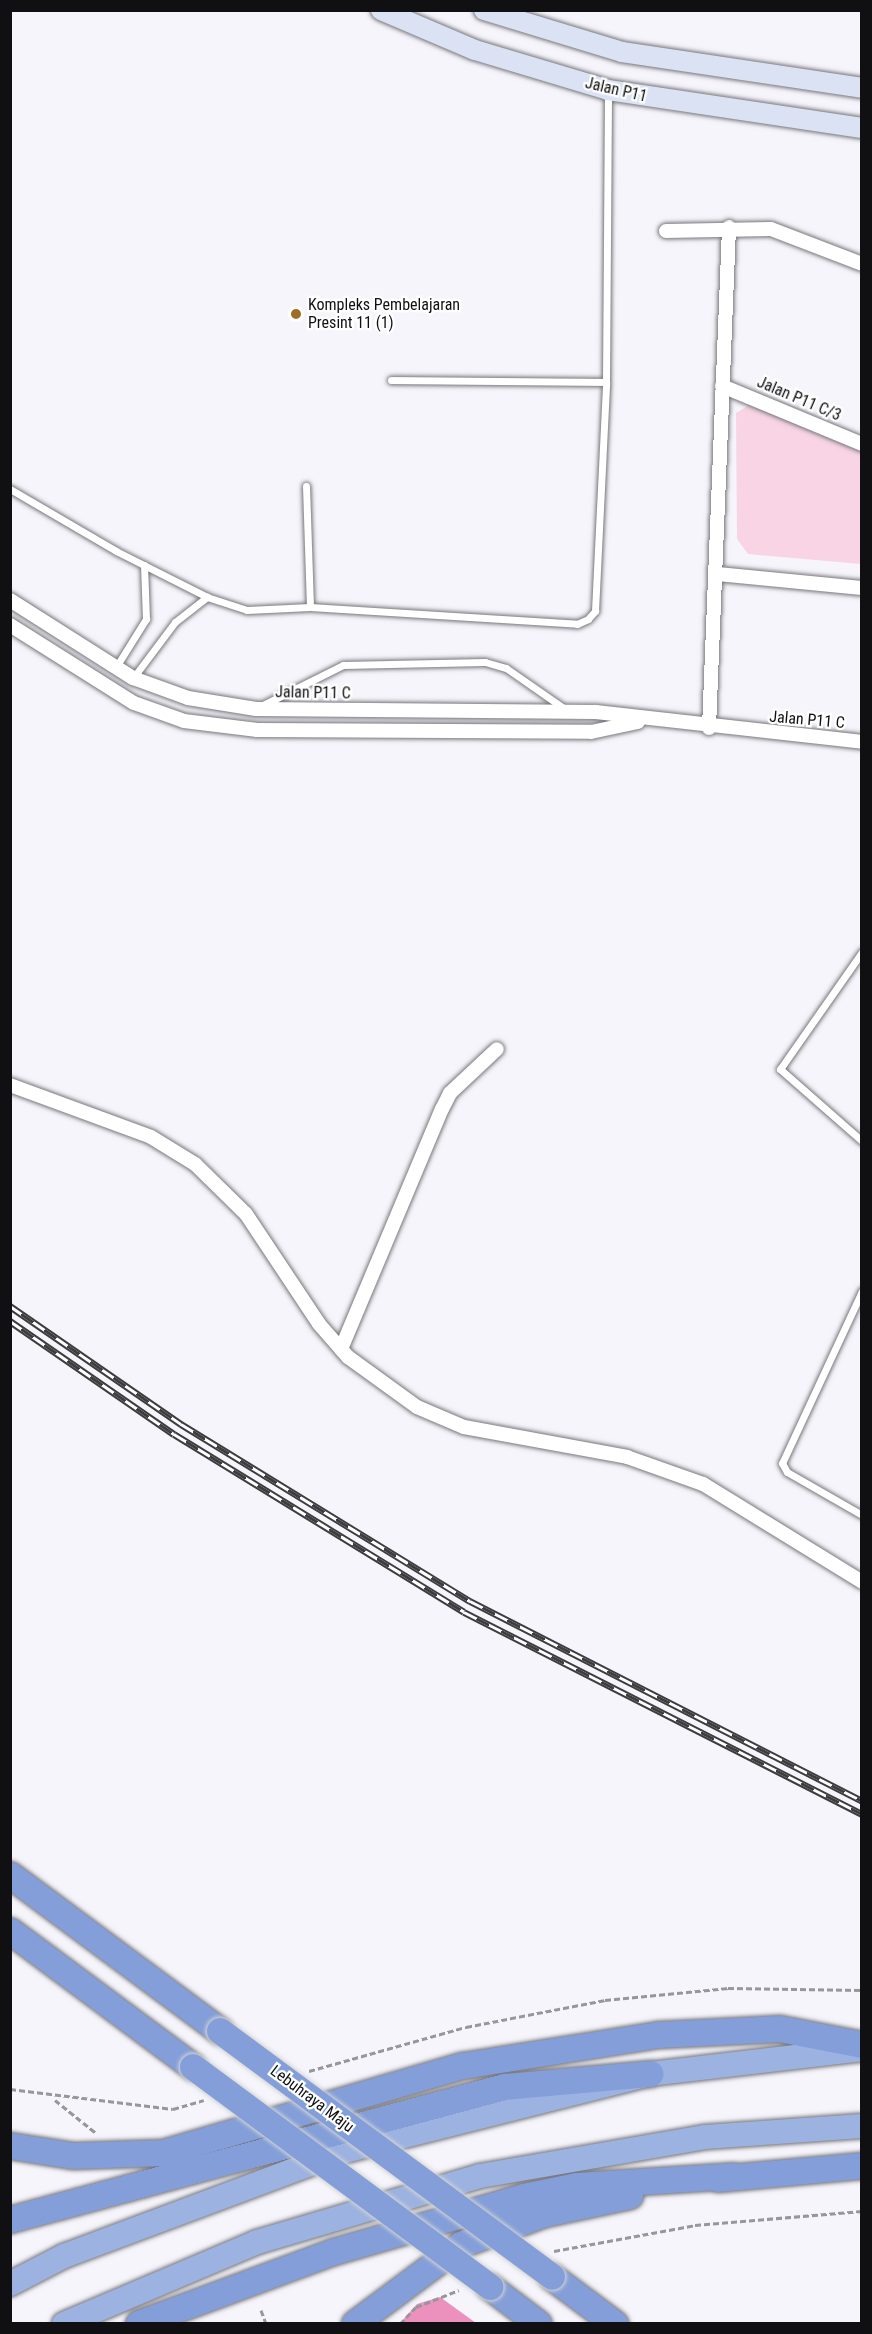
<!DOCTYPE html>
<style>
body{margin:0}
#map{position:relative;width:872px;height:2334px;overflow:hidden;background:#f6f5fb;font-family:"Roboto Condensed",sans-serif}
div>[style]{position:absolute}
.green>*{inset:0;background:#f8d4e4}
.forest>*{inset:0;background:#ec90be}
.path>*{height:3px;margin-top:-1.5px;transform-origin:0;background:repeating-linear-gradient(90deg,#97969a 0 6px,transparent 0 9px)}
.roads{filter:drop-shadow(0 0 2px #77777c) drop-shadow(0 0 2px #77777c)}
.service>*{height:7px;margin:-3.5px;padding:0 3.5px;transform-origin:3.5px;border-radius:3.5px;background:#fff}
.minor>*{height:14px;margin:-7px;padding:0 7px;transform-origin:7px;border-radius:7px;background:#fff}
.secondary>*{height:20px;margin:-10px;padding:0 10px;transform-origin:10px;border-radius:10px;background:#dae2f4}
.trunk>*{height:24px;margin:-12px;padding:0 12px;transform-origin:12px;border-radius:12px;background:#9cb2e0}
.motorway>*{height:26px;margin:-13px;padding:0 13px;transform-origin:13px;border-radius:13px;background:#839ed9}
.rail>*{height:7px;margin-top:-3.5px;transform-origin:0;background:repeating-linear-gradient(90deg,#fff 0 14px,#3d3c3f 0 28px);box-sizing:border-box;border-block:2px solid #3d3c3f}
.bridges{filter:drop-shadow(0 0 2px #d4d4d4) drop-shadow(0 0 2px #d4d4d4)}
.motorway-bridge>*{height:26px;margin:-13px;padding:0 13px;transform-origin:13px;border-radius:13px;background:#839ed9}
.dots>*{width:16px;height:16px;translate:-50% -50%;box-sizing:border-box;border:3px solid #fff;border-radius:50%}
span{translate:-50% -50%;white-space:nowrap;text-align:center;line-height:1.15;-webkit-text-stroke:4.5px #fff;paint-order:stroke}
.street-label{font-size:16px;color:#100f11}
.poi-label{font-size:16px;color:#100f11}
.left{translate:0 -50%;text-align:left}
.frame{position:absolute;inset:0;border:12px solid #100f11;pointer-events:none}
</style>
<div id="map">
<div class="green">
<i style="clip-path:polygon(751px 404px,861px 451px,861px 564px,748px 554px,737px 539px,736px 413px)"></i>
</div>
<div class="forest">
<i style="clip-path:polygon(440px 2297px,476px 2323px,400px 2323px,417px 2304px)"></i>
</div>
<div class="path">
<i style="left:309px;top:2071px;width:163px;rotate:-15.7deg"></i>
<i style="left:466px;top:2027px;width:142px;rotate:-11deg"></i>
<i style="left:605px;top:2000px;width:124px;rotate:-5.6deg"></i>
<i style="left:728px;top:1988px;width:134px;rotate:0.9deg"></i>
<i style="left:10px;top:2089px;width:164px;rotate:7deg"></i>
<i style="left:173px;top:2109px;width:32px;rotate:-16deg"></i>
<i style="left:55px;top:2100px;width:53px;rotate:38.8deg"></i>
<i style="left:554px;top:2251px;width:143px;rotate:-10.4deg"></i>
<i style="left:695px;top:2225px;width:168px;rotate:-4.8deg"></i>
<i style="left:261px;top:2310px;width:15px;rotate:70deg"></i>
<i style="left:400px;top:2324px;width:23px;rotate:-47deg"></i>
<i style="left:416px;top:2307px;width:46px;rotate:-21.6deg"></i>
</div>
<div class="roads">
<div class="service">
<i style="left:391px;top:380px;width:215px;rotate:0.5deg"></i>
<i style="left:306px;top:486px;width:121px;rotate:88.1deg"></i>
<i style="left:10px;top:489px;width:123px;rotate:30.3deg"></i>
<i style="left:116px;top:551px;width:102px;rotate:26.8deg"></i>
<i style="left:207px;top:597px;width:42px;rotate:18deg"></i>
<i style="left:247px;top:610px;width:63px;rotate:-2.7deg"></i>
<i style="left:310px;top:607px;width:268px;rotate:3.6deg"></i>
<i style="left:577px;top:624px;width:12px;rotate:-24deg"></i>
<i style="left:588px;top:619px;width:11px;rotate:-49deg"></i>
<i style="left:595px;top:611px;width:229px;rotate:-87.2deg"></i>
<i style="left:606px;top:382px;width:291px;rotate:-89.6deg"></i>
<i style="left:116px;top:667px;width:57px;rotate:-58deg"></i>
<i style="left:146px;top:619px;width:54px;rotate:-92.1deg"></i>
<i style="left:133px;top:678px;width:70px;rotate:-53.1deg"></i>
<i style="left:175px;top:622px;width:41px;rotate:-38deg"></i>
<i style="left:261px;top:706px;width:92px;rotate:-26.6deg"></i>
<i style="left:343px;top:665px;width:142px;rotate:-1.2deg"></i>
<i style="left:485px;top:662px;width:22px;rotate:16deg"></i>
<i style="left:506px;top:668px;width:72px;rotate:34.8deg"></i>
<i style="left:862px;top:952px;width:143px;rotate:125deg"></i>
<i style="left:780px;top:1069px;width:109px;rotate:41.3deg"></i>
<i style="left:862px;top:1291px;width:190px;rotate:114.9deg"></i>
<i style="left:782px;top:1463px;width:10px;rotate:61deg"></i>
<i style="left:787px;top:1472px;width:86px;rotate:29.8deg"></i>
</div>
<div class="minor">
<i style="left:666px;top:231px;width:105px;rotate:-1.1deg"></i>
<i style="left:771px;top:229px;width:97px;rotate:21deg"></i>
<i style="left:722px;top:386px;width:152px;rotate:22.5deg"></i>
<i style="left:717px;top:574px;width:146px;rotate:5.5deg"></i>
<i style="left:10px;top:600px;width:146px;rotate:32.4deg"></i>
<i style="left:133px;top:678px;width:59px;rotate:20deg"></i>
<i style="left:188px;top:698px;width:69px;rotate:9.2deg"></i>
<i style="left:256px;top:709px;width:340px;rotate:0.5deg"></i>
<i style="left:596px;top:712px;width:268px;rotate:6.4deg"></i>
<i style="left:10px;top:625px;width:146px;rotate:32.2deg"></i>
<i style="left:134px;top:703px;width:53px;rotate:19.8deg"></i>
<i style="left:184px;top:721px;width:74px;rotate:7deg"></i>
<i style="left:257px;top:730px;width:334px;rotate:0.3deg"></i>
<i style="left:591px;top:732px;width:48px;rotate:-12deg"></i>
<i style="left:709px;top:728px;width:501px;rotate:-87.71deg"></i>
<i style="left:10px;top:1085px;width:150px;rotate:20.2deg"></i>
<i style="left:151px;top:1137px;width:52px;rotate:31.5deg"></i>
<i style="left:195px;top:1164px;width:71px;rotate:44.4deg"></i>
<i style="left:246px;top:1214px;width:132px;rotate:56.4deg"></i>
<i style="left:319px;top:1324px;width:44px;rotate:48.7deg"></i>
<i style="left:348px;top:1357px;width:85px;rotate:35.9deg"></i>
<i style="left:417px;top:1407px;width:51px;rotate:23.1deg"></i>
<i style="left:464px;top:1427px;width:166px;rotate:10.4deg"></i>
<i style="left:627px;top:1457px;width:81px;rotate:19.6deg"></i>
<i style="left:703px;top:1484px;width:187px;rotate:31.6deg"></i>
<i style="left:341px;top:1349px;width:260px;rotate:-67.2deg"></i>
<i style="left:442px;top:1109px;width:18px;rotate:-63deg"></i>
<i style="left:450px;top:1093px;width:64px;rotate:-43.1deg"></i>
</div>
<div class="secondary">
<i style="left:381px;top:10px;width:102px;rotate:23.1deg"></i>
<i style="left:475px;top:50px;width:139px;rotate:16.7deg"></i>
<i style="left:608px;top:90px;width:257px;rotate:8.5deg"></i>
<i style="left:484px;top:10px;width:144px;rotate:16.9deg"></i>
<i style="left:622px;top:52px;width:243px;rotate:8.5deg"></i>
</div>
<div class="trunk">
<i style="left:10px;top:2284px;width:61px;rotate:-27.4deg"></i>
<i style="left:64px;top:2256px;width:300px;rotate:-20.5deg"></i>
<i style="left:345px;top:2151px;width:315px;rotate:-14.2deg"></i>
<i style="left:650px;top:2074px;width:213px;rotate:-6.7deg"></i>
<i style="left:64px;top:2324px;width:210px;rotate:-23deg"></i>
<i style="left:257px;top:2242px;width:233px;rotate:-16.5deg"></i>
<i style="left:480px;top:2176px;width:228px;rotate:-9.8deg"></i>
<i style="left:705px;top:2137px;width:157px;rotate:-4deg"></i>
</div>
<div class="motorway">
<i style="left:10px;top:1875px;width:262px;rotate:36.6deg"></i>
<i style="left:10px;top:1931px;width:228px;rotate:36.6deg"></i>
<i style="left:10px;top:2146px;width:65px;rotate:8.9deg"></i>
<i style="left:74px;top:2156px;width:89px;rotate:-1.9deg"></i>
<i style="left:163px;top:2153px;width:312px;rotate:-16.2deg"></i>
<i style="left:463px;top:2066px;width:198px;rotate:-9deg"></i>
<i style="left:659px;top:2035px;width:121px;rotate:-2.8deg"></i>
<i style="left:780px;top:2029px;width:84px;rotate:11deg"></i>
<i style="left:718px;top:2179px;width:145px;rotate:-5.2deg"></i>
<i style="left:10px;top:2220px;width:513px;rotate:-15.04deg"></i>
<i style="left:505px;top:2087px;width:146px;rotate:-5.1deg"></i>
<i style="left:552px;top:2277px;width:79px;rotate:36.7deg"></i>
<i style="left:490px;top:2287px;width:61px;rotate:37.1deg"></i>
<i style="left:139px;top:2324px;width:208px;rotate:-20.3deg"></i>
<i style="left:334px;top:2252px;width:198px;rotate:-16.1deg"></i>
<i style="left:524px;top:2197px;width:54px;rotate:-11.7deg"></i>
<i style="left:577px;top:2186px;width:157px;rotate:-3.6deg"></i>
<i style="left:355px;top:2324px;width:132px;rotate:-36.7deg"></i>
<i style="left:461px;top:2245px;width:90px;rotate:-20.3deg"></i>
<i style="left:545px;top:2214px;width:87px;rotate:-12deg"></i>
</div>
</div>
<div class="rail">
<i style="left:10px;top:1306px;width:208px;rotate:34.6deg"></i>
<i style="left:181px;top:1424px;width:339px;rotate:31.5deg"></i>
<i style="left:470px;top:1601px;width:440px;rotate:27deg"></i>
<i style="left:10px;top:1321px;width:199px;rotate:34.6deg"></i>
<i style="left:174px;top:1434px;width:340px;rotate:31.5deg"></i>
<i style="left:464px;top:1612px;width:446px;rotate:26.9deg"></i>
</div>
<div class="bridges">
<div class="motorway-bridge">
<i style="left:220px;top:2031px;width:413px;rotate:36.5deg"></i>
<i style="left:193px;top:2067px;width:370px;rotate:36.5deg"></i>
</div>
</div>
<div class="dots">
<i style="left:296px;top:314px;background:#9f6c23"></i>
</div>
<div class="street-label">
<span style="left:616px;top:90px;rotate:13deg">Jalan P11</span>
<span style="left:799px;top:399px;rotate:23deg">Jalan P11 C/3</span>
<span style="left:313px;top:693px;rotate:1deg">Jalan P11 C</span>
<span style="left:807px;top:720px;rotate:5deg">Jalan P11 C</span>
<span style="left:312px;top:2099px;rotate:37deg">Lebuhraya Maju</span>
</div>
<div class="poi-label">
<span class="left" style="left:308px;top:314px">Kompleks Pembelajaran<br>Presint 11 (1)</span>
</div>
<div class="frame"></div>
</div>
